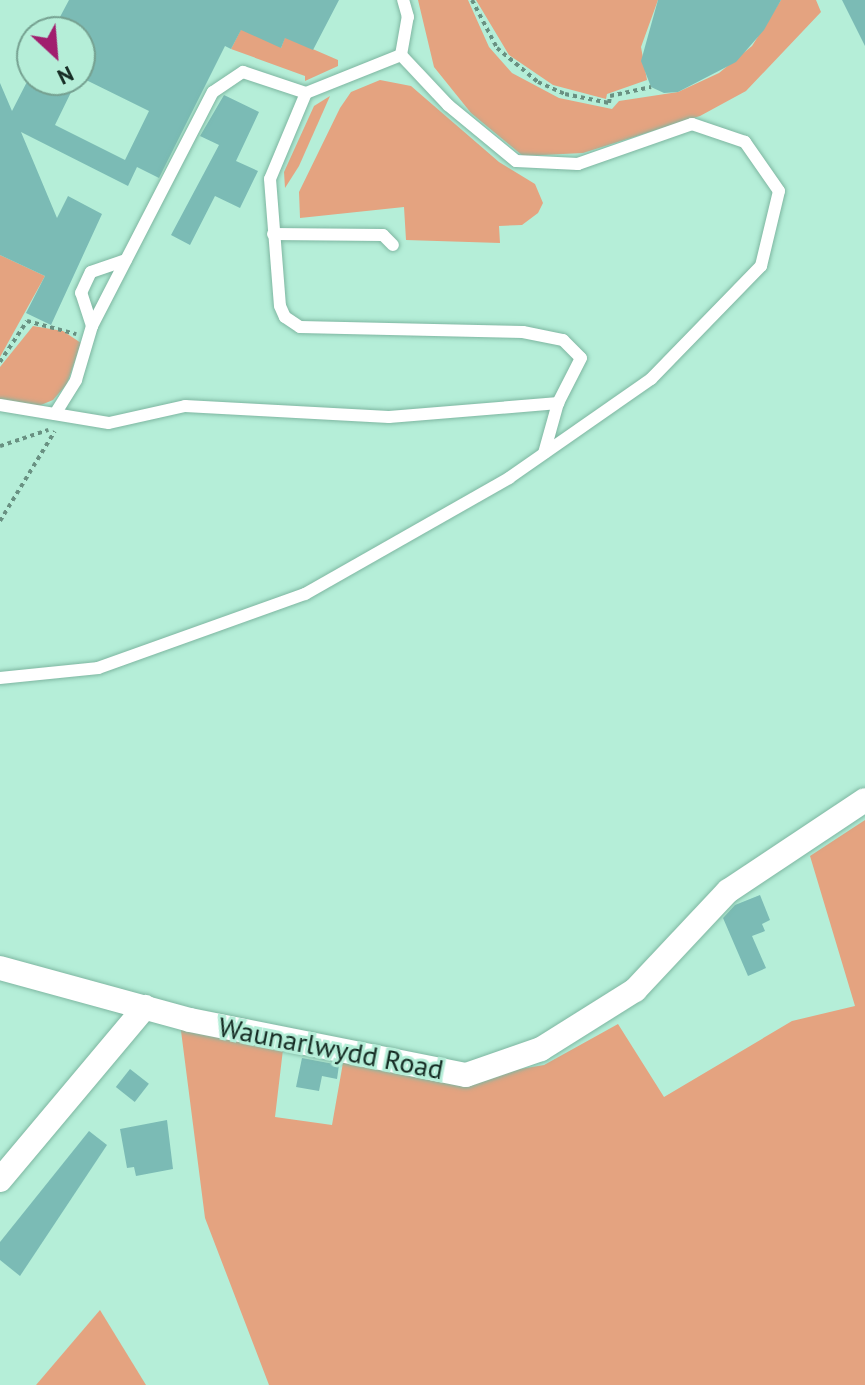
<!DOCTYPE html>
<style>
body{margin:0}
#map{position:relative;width:865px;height:1385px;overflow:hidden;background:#b5eed8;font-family:"PT Sans",sans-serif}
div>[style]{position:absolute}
.green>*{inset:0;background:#e4a380}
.building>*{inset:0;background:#7bbbb5;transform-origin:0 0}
.path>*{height:4px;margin-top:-2px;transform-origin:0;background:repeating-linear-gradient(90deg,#699182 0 4px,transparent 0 8px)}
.roads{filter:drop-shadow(0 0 2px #7eb6a1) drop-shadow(0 0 2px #7eb6a1)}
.lane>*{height:12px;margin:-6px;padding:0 6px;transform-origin:6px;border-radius:6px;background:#fff}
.street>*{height:24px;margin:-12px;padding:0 12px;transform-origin:12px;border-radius:12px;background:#fff}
span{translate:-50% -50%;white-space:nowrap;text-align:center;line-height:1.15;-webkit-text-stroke:6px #b5eed8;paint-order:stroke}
.street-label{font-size:28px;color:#152b23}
.north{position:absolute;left:16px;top:16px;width:80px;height:80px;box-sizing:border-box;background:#b5eed8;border:2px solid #75a090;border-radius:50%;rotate:154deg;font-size:22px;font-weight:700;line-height:32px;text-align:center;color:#152b23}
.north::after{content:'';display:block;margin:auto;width:28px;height:36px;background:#a11e6e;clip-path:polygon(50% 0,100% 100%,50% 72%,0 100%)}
</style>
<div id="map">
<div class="green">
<i style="clip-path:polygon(256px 0,281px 48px,285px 37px,338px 60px,338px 66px,305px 81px,305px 76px,231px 49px)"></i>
<i style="clip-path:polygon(418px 0,468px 0,489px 47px,512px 73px,559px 98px,612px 109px,619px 101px,678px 92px,719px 73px,752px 46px,781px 0,816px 0,821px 12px,746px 91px,700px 116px,583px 153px,523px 156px,471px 113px,434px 67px)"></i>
<i style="clip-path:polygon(476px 0,658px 0,641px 47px,647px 80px,607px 94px,606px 99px,553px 85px,509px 55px)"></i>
<i style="clip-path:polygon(380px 80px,411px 86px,499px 162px,535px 184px,543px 203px,538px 213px,522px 225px,499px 226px,500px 243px,406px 240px,404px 207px,300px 218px,299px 192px,340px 108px,351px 92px)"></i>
<i style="clip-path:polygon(330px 96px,299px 166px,285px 188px,284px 172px,314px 106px)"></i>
<i style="clip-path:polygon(0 255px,45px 276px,0 357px)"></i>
<i style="clip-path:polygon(33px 326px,63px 331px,81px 343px,67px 384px,53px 400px,36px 407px,0 400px,0 367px)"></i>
<i style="clip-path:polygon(865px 820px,865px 1385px,269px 1385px,205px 1218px,180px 1023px,284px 1041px,275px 1117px,332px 1125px,344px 1057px,466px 1078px,544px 1065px,618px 1024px,664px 1097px,792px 1021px,855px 1006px,810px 856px)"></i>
<i style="clip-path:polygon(100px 1310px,146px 1385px,36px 1385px)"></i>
</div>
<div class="building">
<i style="clip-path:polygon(69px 0,339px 0,313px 50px,285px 38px,281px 48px,241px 30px,231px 49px,225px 46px,159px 178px,137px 167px,128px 186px,21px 132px,57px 218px,68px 196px,102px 214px,51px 325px,26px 313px,45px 276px,0 255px,0 83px,12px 111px,32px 72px,32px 80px,77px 80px,55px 125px,125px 160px,149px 111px,80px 77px,80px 32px,52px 32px)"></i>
<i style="clip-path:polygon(658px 0,781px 0,764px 30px,736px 62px,678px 92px,664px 93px,651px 87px,641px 61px)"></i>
<i style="clip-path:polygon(842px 0,865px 0,865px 46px)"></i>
<i style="clip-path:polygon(224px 95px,259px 112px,236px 161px,258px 171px,240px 208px,215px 196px,190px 245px,171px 235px,219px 145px,200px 136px)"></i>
<i style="clip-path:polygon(760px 895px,770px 920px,762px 924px,765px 931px,752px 936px,766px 968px,748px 976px,723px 918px,735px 905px)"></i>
<i style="clip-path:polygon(302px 1058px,339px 1065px,337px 1079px,322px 1076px,319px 1091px,296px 1087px)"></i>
<i style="left:130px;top:1069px;width:24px;height:23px;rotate:38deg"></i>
<i style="clip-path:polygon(167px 1120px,173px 1169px,136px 1176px,134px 1167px,127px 1168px,120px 1129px)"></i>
<i style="clip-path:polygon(89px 1131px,107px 1145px,20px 1276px,0 1260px,0 1242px)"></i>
</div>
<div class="path">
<i style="left:472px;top:0;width:54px;rotate:62.5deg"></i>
<i style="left:497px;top:48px;width:53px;rotate:39.7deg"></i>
<i style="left:538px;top:82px;width:30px;rotate:24deg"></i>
<i style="left:565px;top:94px;width:45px;rotate:11.6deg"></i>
<i style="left:609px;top:103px;width:7px;rotate:-82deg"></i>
<i style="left:610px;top:96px;width:42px;rotate:-12.4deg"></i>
<i style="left:0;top:362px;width:49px;rotate:-56.6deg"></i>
<i style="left:27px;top:321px;width:51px;rotate:14.9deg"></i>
<i style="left:0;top:446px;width:51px;rotate:-18.4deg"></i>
<i style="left:0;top:521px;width:105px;rotate:-58.6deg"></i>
</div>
<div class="roads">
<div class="lane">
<i style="left:306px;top:93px;width:93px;rotate:112.7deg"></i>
<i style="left:270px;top:179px;width:127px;rotate:85.5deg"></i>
<i style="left:280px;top:306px;width:12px;rotate:66deg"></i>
<i style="left:285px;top:317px;width:18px;rotate:34deg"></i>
<i style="left:300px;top:327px;width:223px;rotate:1.3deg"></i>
<i style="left:523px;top:332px;width:41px;rotate:11.3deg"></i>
<i style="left:563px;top:340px;width:25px;rotate:45deg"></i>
<i style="left:581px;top:358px;width:51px;rotate:117.1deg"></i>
<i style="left:558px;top:403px;width:52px;rotate:105.6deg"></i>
<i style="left:273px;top:234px;width:110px;rotate:0.5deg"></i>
<i style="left:383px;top:235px;width:14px;rotate:45deg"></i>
<i style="left:92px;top:326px;width:35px;rotate:-108deg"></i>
<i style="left:81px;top:293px;width:23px;rotate:-65deg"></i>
<i style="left:91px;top:272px;width:37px;rotate:-19deg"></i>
<i style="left:0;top:405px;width:110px;rotate:9.4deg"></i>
<i style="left:109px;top:423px;width:78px;rotate:-12.6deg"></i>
<i style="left:185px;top:406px;width:204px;rotate:3.1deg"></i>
<i style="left:389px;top:417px;width:170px;rotate:-4.7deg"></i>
<i style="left:55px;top:414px;width:40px;rotate:-58deg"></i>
<i style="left:76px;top:380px;width:56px;rotate:-73.5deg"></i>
<i style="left:92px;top:326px;width:263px;rotate:-62.7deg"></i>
<i style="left:213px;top:92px;width:36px;rotate:-34deg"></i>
<i style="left:243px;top:72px;width:66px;rotate:18.4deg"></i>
<i style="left:306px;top:93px;width:102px;rotate:-21.8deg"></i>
<i style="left:401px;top:55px;width:39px;rotate:-80deg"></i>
<i style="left:408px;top:17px;width:18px;rotate:-106deg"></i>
<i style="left:0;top:678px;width:99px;rotate:-5.8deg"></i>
<i style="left:98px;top:668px;width:220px;rotate:-19.7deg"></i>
<i style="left:305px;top:594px;width:235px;rotate:-29.6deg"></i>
<i style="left:509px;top:478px;width:173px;rotate:-34.9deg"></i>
<i style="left:651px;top:379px;width:158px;rotate:-45.8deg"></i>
<i style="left:761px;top:266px;width:77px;rotate:-76.5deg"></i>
<i style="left:779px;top:191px;width:60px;rotate:-124.8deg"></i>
<i style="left:745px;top:142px;width:56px;rotate:-161.2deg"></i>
<i style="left:692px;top:124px;width:121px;rotate:160.7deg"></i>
<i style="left:578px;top:164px;width:62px;rotate:-177.2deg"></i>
<i style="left:516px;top:161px;width:88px;rotate:-140.5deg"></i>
<i style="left:448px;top:105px;width:69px;rotate:-133.2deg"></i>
</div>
<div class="street">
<i style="left:0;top:968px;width:197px;rotate:15.3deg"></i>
<i style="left:190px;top:1020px;width:281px;rotate:11.3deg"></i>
<i style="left:466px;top:1075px;width:79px;rotate:-19.1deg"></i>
<i style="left:541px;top:1049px;width:111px;rotate:-32.1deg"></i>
<i style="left:635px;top:990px;width:136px;rotate:-46.8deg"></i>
<i style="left:728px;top:891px;width:164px;rotate:-33.6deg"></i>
<i style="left:0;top:1180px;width:226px;rotate:-50deg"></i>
</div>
</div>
<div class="street-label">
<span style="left:331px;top:1048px;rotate:11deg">Waunarlwydd Road</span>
</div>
<div class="north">N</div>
</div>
